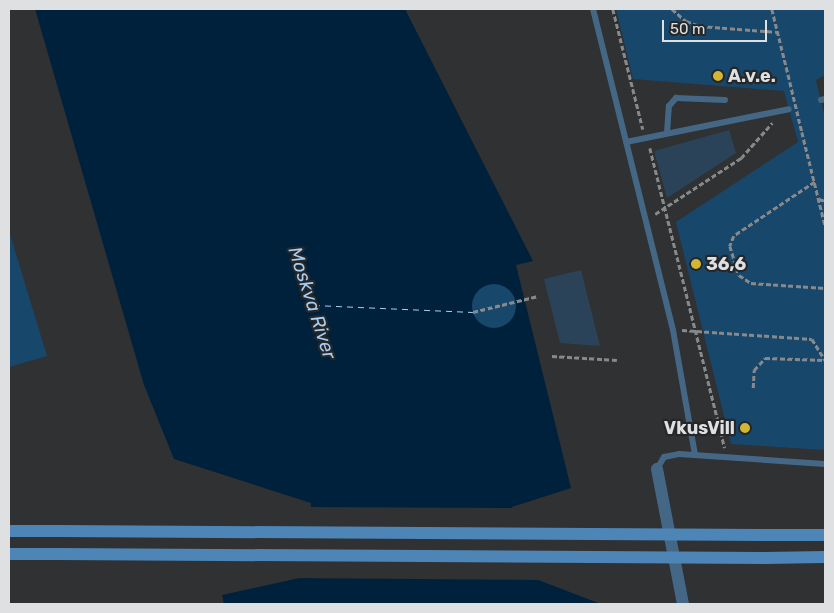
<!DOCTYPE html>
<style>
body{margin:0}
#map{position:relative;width:834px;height:613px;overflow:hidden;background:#2f3133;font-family:Rubik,sans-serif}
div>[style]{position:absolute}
.green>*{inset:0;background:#2a4359}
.water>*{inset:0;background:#00213c}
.pier>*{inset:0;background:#2f3133}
.ferry>*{height:1px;margin-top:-0.5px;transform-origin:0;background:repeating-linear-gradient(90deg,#a7cff4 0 6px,transparent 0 11px)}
.building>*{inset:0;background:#18476c}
.round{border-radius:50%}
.path>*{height:2.5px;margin-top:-1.25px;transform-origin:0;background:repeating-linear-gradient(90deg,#88898b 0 5px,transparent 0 7.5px)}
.lane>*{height:6px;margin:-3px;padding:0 3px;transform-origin:3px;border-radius:3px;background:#456786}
.street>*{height:12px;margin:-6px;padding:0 6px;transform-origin:6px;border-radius:6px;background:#456786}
.secondary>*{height:12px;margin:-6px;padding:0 6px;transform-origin:6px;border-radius:6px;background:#4c85b6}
.path-bridge>*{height:2.5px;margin-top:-1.25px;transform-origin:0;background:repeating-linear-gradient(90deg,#88898b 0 5px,transparent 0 7.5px)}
.secondary-bridge>*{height:12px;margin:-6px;padding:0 6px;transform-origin:6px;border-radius:6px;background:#4c85b6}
.dots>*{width:14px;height:14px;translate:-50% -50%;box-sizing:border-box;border:2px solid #252729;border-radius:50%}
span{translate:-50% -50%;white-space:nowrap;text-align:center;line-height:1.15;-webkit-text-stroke:4.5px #252729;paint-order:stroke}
.poi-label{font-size:18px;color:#dfe0e1;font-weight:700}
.left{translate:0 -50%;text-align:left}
.right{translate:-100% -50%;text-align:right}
.water-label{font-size:19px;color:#a7cff4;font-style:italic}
.frame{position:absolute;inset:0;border:10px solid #dfe0e1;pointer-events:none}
.scale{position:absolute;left:662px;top:20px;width:105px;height:22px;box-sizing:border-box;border:2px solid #dfe0e1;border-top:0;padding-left:6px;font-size:15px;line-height:18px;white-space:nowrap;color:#dfe0e1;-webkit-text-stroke:4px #252729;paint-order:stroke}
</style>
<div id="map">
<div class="green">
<i style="clip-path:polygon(729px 130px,736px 153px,667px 198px,654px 151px)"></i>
<i style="clip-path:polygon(581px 270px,600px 346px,560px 343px,544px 279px)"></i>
</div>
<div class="water">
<i style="clip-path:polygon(35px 9px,405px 9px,533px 261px,516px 265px,571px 488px,512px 507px,520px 573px,601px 604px,224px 604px,222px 595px,304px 577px,311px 503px,174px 459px,144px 385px)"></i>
</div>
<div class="pier">
<i style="clip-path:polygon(308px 507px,517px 508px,522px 572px,544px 580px,287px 578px,302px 575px)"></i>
</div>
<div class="ferry">
<i style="left:314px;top:305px;width:159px;rotate:2.5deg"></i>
</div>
<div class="building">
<i style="clip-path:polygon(616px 9px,825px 9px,825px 75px,816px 80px,825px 118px,825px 450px,731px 444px,676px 222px,798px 142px,784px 91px,633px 79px)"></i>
<i style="clip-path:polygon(9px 231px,47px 356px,9px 367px)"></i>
<i class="round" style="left:472px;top:284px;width:44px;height:44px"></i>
</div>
<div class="path">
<i style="left:613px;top:9px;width:124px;rotate:76deg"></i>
<i style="left:672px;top:9px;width:18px;rotate:41deg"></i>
<i style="left:686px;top:21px;width:15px;rotate:20deg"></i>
<i style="left:700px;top:26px;width:78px;rotate:4.4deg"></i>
<i style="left:772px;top:9px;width:75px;rotate:76.1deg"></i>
<i style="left:802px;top:132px;width:96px;rotate:76.1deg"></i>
<i style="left:650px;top:148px;width:309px;rotate:76deg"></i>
<i style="left:815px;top:182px;width:97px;rotate:146.3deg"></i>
<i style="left:734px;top:236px;width:11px;rotate:112deg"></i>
<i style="left:730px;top:246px;width:30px;rotate:73deg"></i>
<i style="left:739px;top:275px;width:14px;rotate:34deg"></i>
<i style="left:751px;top:283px;width:74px;rotate:3.9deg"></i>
<i style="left:819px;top:199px;width:6px;rotate:18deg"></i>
<i style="left:655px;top:214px;width:103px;rotate:-33.1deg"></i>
<i style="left:741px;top:158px;width:47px;rotate:-48.5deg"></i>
<i style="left:473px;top:312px;width:67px;rotate:-13.8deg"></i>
<i style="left:682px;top:330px;width:130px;rotate:4deg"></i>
<i style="left:812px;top:339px;width:25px;rotate:58deg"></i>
<i style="left:552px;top:356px;width:65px;rotate:3.5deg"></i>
<i style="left:753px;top:388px;width:18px;rotate:-87deg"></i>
<i style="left:754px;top:370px;width:16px;rotate:-47deg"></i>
<i style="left:765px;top:358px;width:60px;rotate:1.9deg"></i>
</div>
<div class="lane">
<i style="left:593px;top:9px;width:331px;rotate:76deg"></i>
<i style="left:673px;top:330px;width:127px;rotate:80deg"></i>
<i style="left:821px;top:100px;width:4px;rotate:-14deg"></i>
<i style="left:667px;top:133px;width:27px;rotate:-86deg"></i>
<i style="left:669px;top:106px;width:11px;rotate:-49deg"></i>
<i style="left:676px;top:98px;width:49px;rotate:2.3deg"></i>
<i style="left:626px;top:142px;width:166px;rotate:-11.4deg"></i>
<i style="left:657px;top:469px;width:14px;rotate:-60deg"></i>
<i style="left:664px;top:457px;width:15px;rotate:-11deg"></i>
<i style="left:679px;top:454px;width:146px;rotate:3.9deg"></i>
</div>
<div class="street">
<i style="left:657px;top:469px;width:137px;rotate:79.1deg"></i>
</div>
<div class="secondary">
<i style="left:9px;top:531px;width:50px"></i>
<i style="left:764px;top:535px;width:61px"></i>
<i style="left:9px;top:554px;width:50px"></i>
<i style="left:764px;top:558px;width:61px;rotate:-0.9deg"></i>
</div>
<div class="path-bridge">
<i style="left:790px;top:82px;width:51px;rotate:76.5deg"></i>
</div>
<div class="secondary-bridge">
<i style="left:59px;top:531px;width:705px;rotate:0.33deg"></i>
<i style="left:59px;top:554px;width:705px;rotate:0.33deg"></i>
</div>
<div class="dots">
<i style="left:718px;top:76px;background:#d2b735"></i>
<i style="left:696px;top:264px;background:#d2b735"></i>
<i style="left:745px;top:428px;background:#d2b735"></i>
</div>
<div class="poi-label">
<span class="left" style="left:728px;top:76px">A.v.e.</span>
<span class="left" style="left:706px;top:264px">36,6</span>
<span class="right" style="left:735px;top:428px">VkusVill</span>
</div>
<div class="water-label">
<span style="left:312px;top:303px;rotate:72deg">Moskva River</span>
</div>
<div class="frame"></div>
<div class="scale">50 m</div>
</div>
